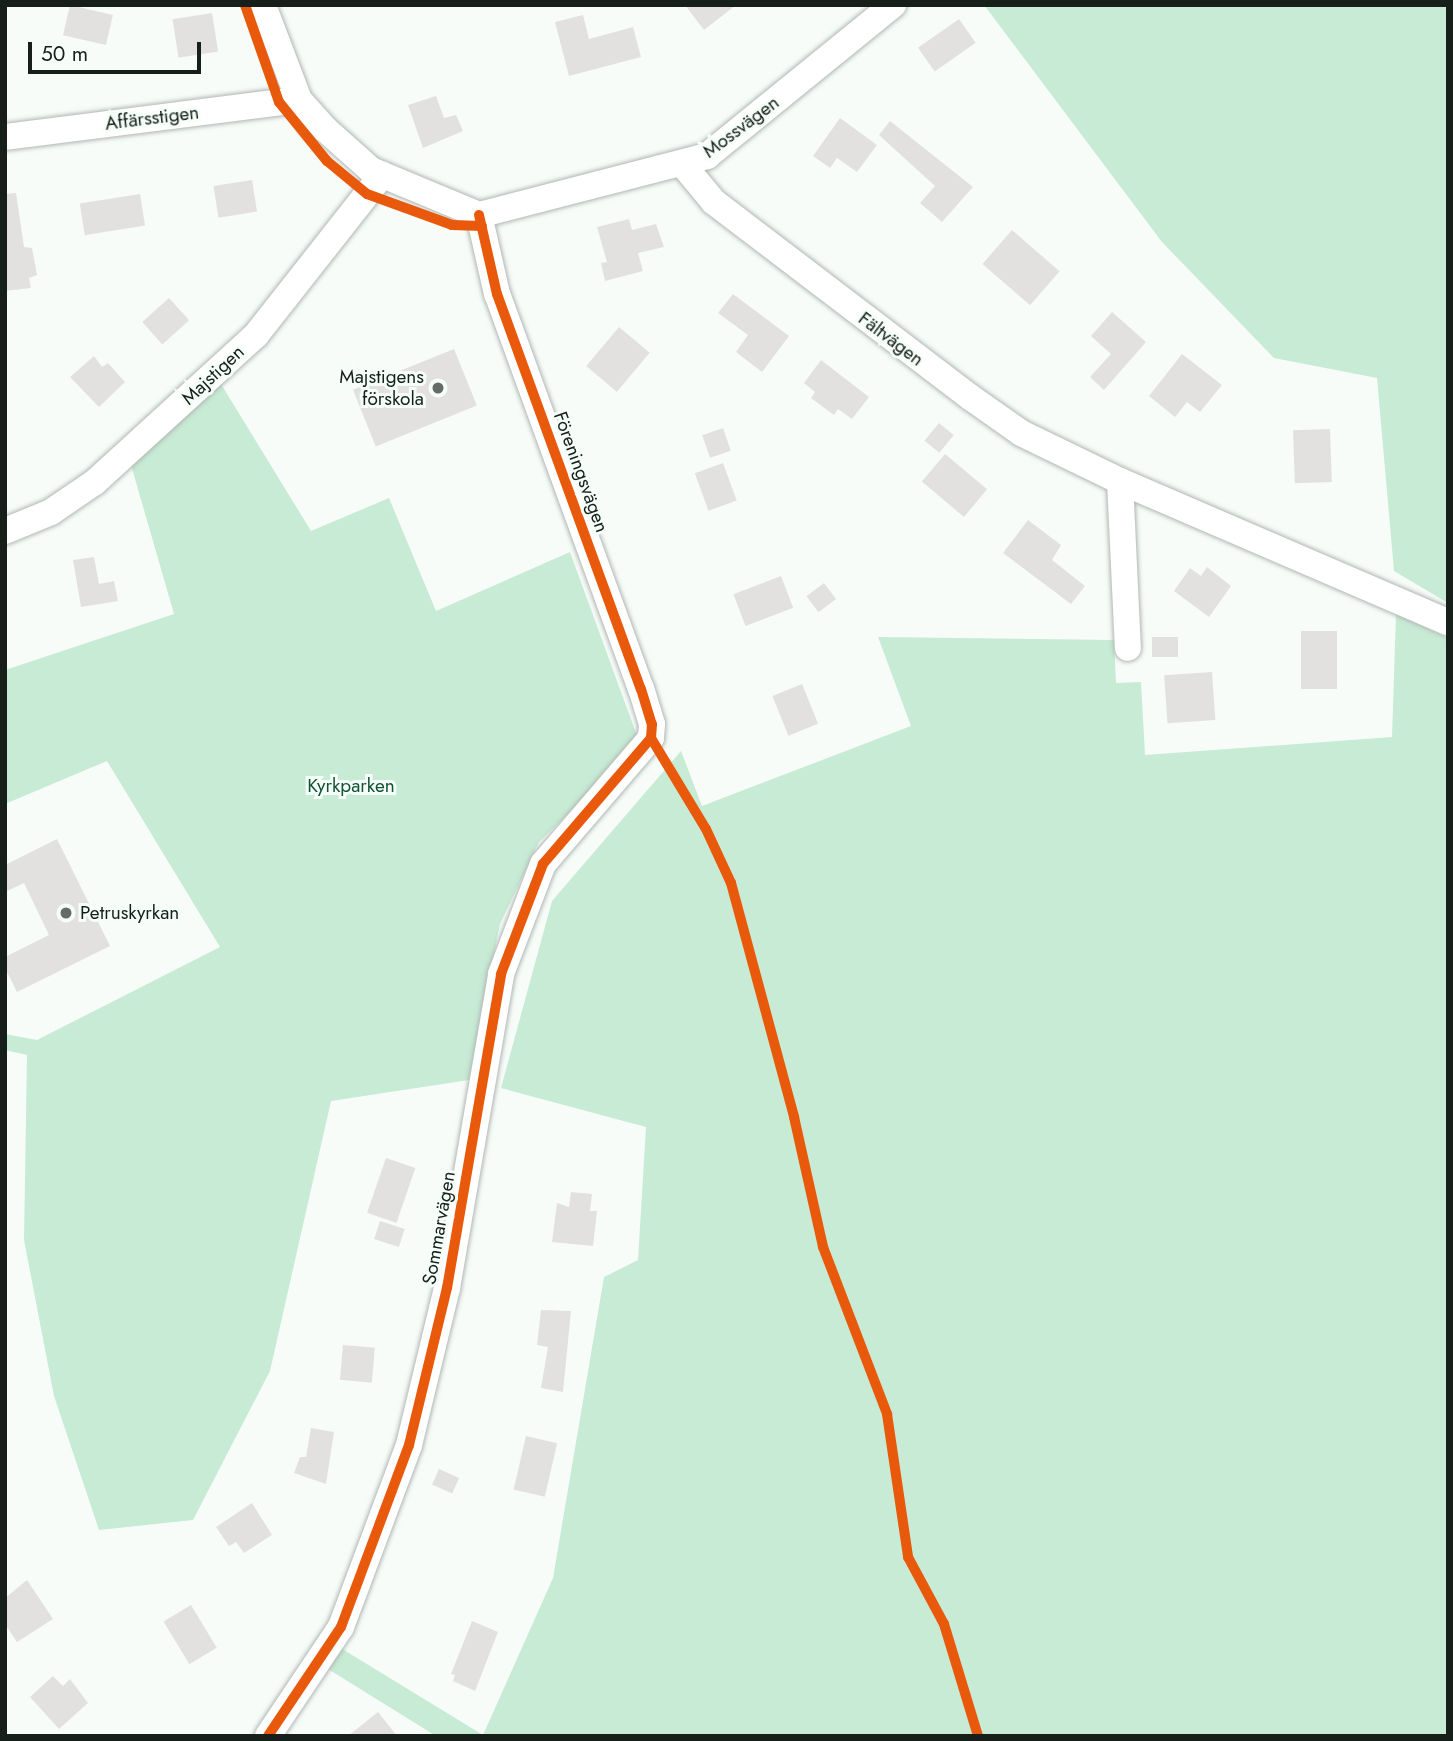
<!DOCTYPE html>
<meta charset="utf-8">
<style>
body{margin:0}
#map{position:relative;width:1453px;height:1741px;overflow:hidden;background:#f7fcf9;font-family:Jost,sans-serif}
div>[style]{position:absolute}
.green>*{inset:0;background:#c7ebd5}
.building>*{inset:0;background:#e3e1e0;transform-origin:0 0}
.roads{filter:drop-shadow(0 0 2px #b1b7b3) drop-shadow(0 0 2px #b1b7b3)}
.minor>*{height:26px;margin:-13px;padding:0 13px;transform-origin:13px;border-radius:13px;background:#fefffe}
.cycleway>*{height:10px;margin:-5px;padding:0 5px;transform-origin:5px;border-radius:5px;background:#e8590c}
.dots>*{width:19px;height:19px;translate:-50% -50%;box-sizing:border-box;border:4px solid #f5fef8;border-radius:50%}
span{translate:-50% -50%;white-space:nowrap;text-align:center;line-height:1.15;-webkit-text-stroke:6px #f5fef8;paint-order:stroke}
.street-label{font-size:19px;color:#171f1a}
.poi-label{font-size:19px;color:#171f1a}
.right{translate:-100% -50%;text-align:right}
.left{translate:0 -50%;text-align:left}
.park-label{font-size:19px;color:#125234}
.frame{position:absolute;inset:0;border:7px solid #171f1a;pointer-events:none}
.scale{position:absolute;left:28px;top:42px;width:173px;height:32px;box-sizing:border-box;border:4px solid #171f1a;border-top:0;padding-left:9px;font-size:21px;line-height:24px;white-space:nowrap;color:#171f1a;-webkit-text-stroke:5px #f5fef8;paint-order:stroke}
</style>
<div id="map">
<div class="green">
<i style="clip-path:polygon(984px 5px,1448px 5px,1448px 603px,1394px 571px,1377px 378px,1274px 358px,1162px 242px)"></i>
<i style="clip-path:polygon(221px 384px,311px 531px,389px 498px,436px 611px,570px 552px,640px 744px,539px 842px,500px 924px,469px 1080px,331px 1101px,270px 1371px,193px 1520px,99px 1530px,54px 1396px,24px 1240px,27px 1055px,5px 1050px,5px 1034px,37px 1040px,220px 947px,107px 761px,5px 804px,5px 670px,174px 614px,131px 465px)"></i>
<i style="clip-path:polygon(1396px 614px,1448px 638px,1448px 1736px,436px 1736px,328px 1669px,339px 1647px,483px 1735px,553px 1578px,604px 1277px,638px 1260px,646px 1127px,501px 1088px,552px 901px,681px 751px,702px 806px,911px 726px,878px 637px,1114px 640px,1116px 683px,1141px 682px,1145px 755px,1392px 737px)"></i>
</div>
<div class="building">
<i style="left:70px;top:5px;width:44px;height:31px;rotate:13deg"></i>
<i style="clip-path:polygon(685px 5px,736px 5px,704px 30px)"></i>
<i style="left:212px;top:13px;width:39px;height:40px;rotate:81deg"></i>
<i style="clip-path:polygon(583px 15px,589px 39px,633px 27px,641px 57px,569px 76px,555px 22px)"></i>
<i style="left:959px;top:19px;width:29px;height:50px;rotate:55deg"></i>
<i style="clip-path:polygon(436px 96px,444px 118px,456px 115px,463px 131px,423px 148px,408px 105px)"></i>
<i style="clip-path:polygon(840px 118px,877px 145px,857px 172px,837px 158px,830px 168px,813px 156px)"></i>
<i style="clip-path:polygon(890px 121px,973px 187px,942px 222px,920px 203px,935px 186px,879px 135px)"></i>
<i style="left:252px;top:180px;width:32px;height:39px;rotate:81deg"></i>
<i style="clip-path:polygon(16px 193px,24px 247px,32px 248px,37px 275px,29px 278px,31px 288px,5px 291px,5px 194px)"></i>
<i style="left:140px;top:194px;width:32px;height:61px;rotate:81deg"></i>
<i style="clip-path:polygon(629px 219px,632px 230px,656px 224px,664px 247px,638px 253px,643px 271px,605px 281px,601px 263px,607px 262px,597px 227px)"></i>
<i style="left:1012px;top:230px;width:63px;height:45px;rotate:41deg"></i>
<i style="clip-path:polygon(733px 294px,789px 336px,762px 372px,736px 352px,748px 335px,718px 313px)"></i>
<i style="left:169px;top:298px;width:30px;height:36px;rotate:48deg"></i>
<i style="clip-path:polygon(1112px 312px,1146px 342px,1104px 390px,1090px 377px,1111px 354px,1091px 336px)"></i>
<i style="left:619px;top:327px;width:40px;height:51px;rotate:40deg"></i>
<i style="left:454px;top:349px;width:61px;height:109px;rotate:68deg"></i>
<i style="clip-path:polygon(1182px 354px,1222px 385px,1200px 412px,1187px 402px,1175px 417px,1149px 396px)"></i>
<i style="clip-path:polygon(94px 356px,102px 367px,108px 363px,125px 382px,99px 407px,70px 377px)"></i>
<i style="clip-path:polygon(821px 360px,869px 397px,852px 419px,838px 409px,834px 415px,811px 398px,815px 392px,804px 383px)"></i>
<i style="left:939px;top:423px;width:19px;height:23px;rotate:39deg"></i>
<i style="left:723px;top:428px;width:24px;height:22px;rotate:71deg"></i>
<i style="left:1330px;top:429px;width:53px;height:37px;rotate:88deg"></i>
<i style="left:945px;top:454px;width:55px;height:36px;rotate:40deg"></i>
<i style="left:723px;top:463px;width:40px;height:30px;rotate:70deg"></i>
<i style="clip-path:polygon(1028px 520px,1061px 545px,1052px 560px,1085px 586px,1071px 604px,1003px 553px)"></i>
<i style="clip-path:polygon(94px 557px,99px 584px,114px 581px,118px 601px,81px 607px,73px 560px)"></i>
<i style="clip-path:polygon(1207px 567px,1231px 586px,1209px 617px,1174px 591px,1190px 568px,1201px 576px)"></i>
<i style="left:781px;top:576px;width:34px;height:51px;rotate:69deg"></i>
<i style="left:824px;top:583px;width:20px;height:22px;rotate:53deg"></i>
<i style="left:1301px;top:631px;width:36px;height:58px"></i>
<i style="left:1152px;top:637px;width:26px;height:20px"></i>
<i style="left:1212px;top:672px;width:48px;height:48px;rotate:86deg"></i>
<i style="left:802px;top:684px;width:43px;height:32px;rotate:68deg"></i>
<i style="clip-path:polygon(57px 839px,110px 946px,17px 992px,5px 968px,5px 957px,49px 935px,24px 883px,5px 892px,5px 865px)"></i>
<i style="left:386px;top:1158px;width:31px;height:58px;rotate:19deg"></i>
<i style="clip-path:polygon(571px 1192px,592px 1194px,590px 1211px,597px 1211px,593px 1246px,552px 1242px,557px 1203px,569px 1207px)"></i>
<i style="left:380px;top:1221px;width:26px;height:19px;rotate:18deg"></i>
<i style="clip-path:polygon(541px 1310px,571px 1311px,563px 1392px,541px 1388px,548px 1347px,537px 1345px)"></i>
<i style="left:343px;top:1345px;width:32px;height:35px;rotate:5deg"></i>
<i style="clip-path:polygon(311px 1428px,334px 1432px,326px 1484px,294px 1473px,300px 1457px,306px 1457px)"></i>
<i style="left:526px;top:1436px;width:32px;height:55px;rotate:13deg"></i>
<i style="left:439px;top:1469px;width:22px;height:17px;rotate:24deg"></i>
<i style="clip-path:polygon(252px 1503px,272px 1535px,244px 1553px,236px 1542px,229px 1546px,216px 1527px)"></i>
<i style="clip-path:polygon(27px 1580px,53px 1619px,17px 1642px,5px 1624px,5px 1598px)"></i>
<i style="left:191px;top:1605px;width:50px;height:32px;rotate:59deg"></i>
<i style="clip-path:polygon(472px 1621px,498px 1632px,475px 1691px,453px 1681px,455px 1675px,451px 1674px)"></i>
<i style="clip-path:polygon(53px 1676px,63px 1686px,70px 1679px,88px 1703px,59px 1729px,30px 1697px)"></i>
<i style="clip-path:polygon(378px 1712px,397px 1736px,348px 1736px)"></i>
</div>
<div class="roads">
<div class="minor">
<i style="left:263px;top:5px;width:102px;rotate:69.2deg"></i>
<i style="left:299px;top:100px;width:39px;rotate:48deg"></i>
<i style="left:325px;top:129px;width:62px;rotate:41.7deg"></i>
<i style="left:371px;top:170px;width:117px;rotate:22.6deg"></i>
<i style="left:5px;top:137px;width:296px;rotate:-7.2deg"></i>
<i style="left:684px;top:166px;width:47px;rotate:50.2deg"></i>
<i style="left:714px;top:202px;width:322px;rotate:37.3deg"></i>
<i style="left:970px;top:397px;width:62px;rotate:35.2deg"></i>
<i style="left:1021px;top:433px;width:110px;rotate:25.9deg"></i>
<i style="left:1120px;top:481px;width:167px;rotate:87.3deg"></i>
<i style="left:479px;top:215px;width:236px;rotate:-14.5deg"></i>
<i style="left:707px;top:156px;width:240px;rotate:-39.1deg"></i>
<i style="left:1120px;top:481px;width:357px;rotate:23.3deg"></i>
<i style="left:5px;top:531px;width:50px;rotate:-22.4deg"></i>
<i style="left:51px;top:512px;width:53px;rotate:-34.3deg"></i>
<i style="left:95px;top:482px;width:218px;rotate:-42.4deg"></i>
<i style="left:256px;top:335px;width:204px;rotate:-51.8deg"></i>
<i style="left:268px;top:1736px;width:131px;rotate:-56.2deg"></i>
<i style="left:341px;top:1627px;width:194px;rotate:-69.5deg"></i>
<i style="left:409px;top:1445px;width:162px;rotate:-76.4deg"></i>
<i style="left:447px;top:1288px;width:319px;rotate:-80.2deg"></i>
<i style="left:501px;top:974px;width:118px;rotate:-69.1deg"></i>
<i style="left:543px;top:864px;width:166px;rotate:-49.4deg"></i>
<i style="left:651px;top:738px;width:14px;rotate:-86deg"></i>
<i style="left:652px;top:724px;width:37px;rotate:-107deg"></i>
<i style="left:641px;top:689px;width:420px;rotate:-110deg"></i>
<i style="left:497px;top:294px;width:81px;rotate:-102.8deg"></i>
</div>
</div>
<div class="cycleway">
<i style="left:245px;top:5px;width:103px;rotate:70.7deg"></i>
<i style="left:279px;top:102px;width:76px;rotate:50.9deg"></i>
<i style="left:327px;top:161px;width:52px;rotate:39.5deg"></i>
<i style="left:367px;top:194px;width:90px;rotate:20deg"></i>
<i style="left:452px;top:225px;width:30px;rotate:2deg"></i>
<i style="left:479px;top:215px;width:81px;rotate:77.2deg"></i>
<i style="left:497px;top:294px;width:420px;rotate:70deg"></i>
<i style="left:641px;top:689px;width:37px;rotate:73deg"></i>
<i style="left:652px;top:724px;width:14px;rotate:94deg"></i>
<i style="left:651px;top:738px;width:106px;rotate:58.9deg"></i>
<i style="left:706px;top:829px;width:60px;rotate:65.2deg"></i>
<i style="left:731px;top:883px;width:242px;rotate:74.9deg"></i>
<i style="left:794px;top:1117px;width:133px;rotate:77.4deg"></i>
<i style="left:823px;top:1247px;width:179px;rotate:69deg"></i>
<i style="left:887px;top:1414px;width:145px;rotate:81.6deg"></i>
<i style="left:908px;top:1557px;width:76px;rotate:61.8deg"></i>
<i style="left:944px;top:1624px;width:117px;rotate:73.1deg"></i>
<i style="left:268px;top:1736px;width:131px;rotate:-56.2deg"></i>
<i style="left:341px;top:1627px;width:194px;rotate:-69.5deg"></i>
<i style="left:409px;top:1445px;width:162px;rotate:-76.4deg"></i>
<i style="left:447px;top:1288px;width:319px;rotate:-80.2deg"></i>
<i style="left:501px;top:974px;width:118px;rotate:-69.1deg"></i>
<i style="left:543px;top:864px;width:166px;rotate:-49.4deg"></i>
</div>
<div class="dots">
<i style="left:438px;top:388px;background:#656c68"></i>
<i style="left:66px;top:913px;background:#656c68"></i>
</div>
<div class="street-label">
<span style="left:152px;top:118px;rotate:-7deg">Affärsstigen</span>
<span style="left:741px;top:127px;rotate:-37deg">Mossvägen</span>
<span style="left:891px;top:339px;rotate:37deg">Fältvägen</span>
<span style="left:213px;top:375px;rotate:-43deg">Majstigen</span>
<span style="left:581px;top:472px;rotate:70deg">Föreningsvägen</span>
<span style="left:439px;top:1228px;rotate:-80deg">Sommarvägen</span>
</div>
<div class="poi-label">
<span class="right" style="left:424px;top:388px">Majstigens<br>förskola</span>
<span class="left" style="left:80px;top:913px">Petruskyrkan</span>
</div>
<div class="park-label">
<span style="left:351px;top:786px">Kyrkparken</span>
</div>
<div class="frame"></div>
<div class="scale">50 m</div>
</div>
